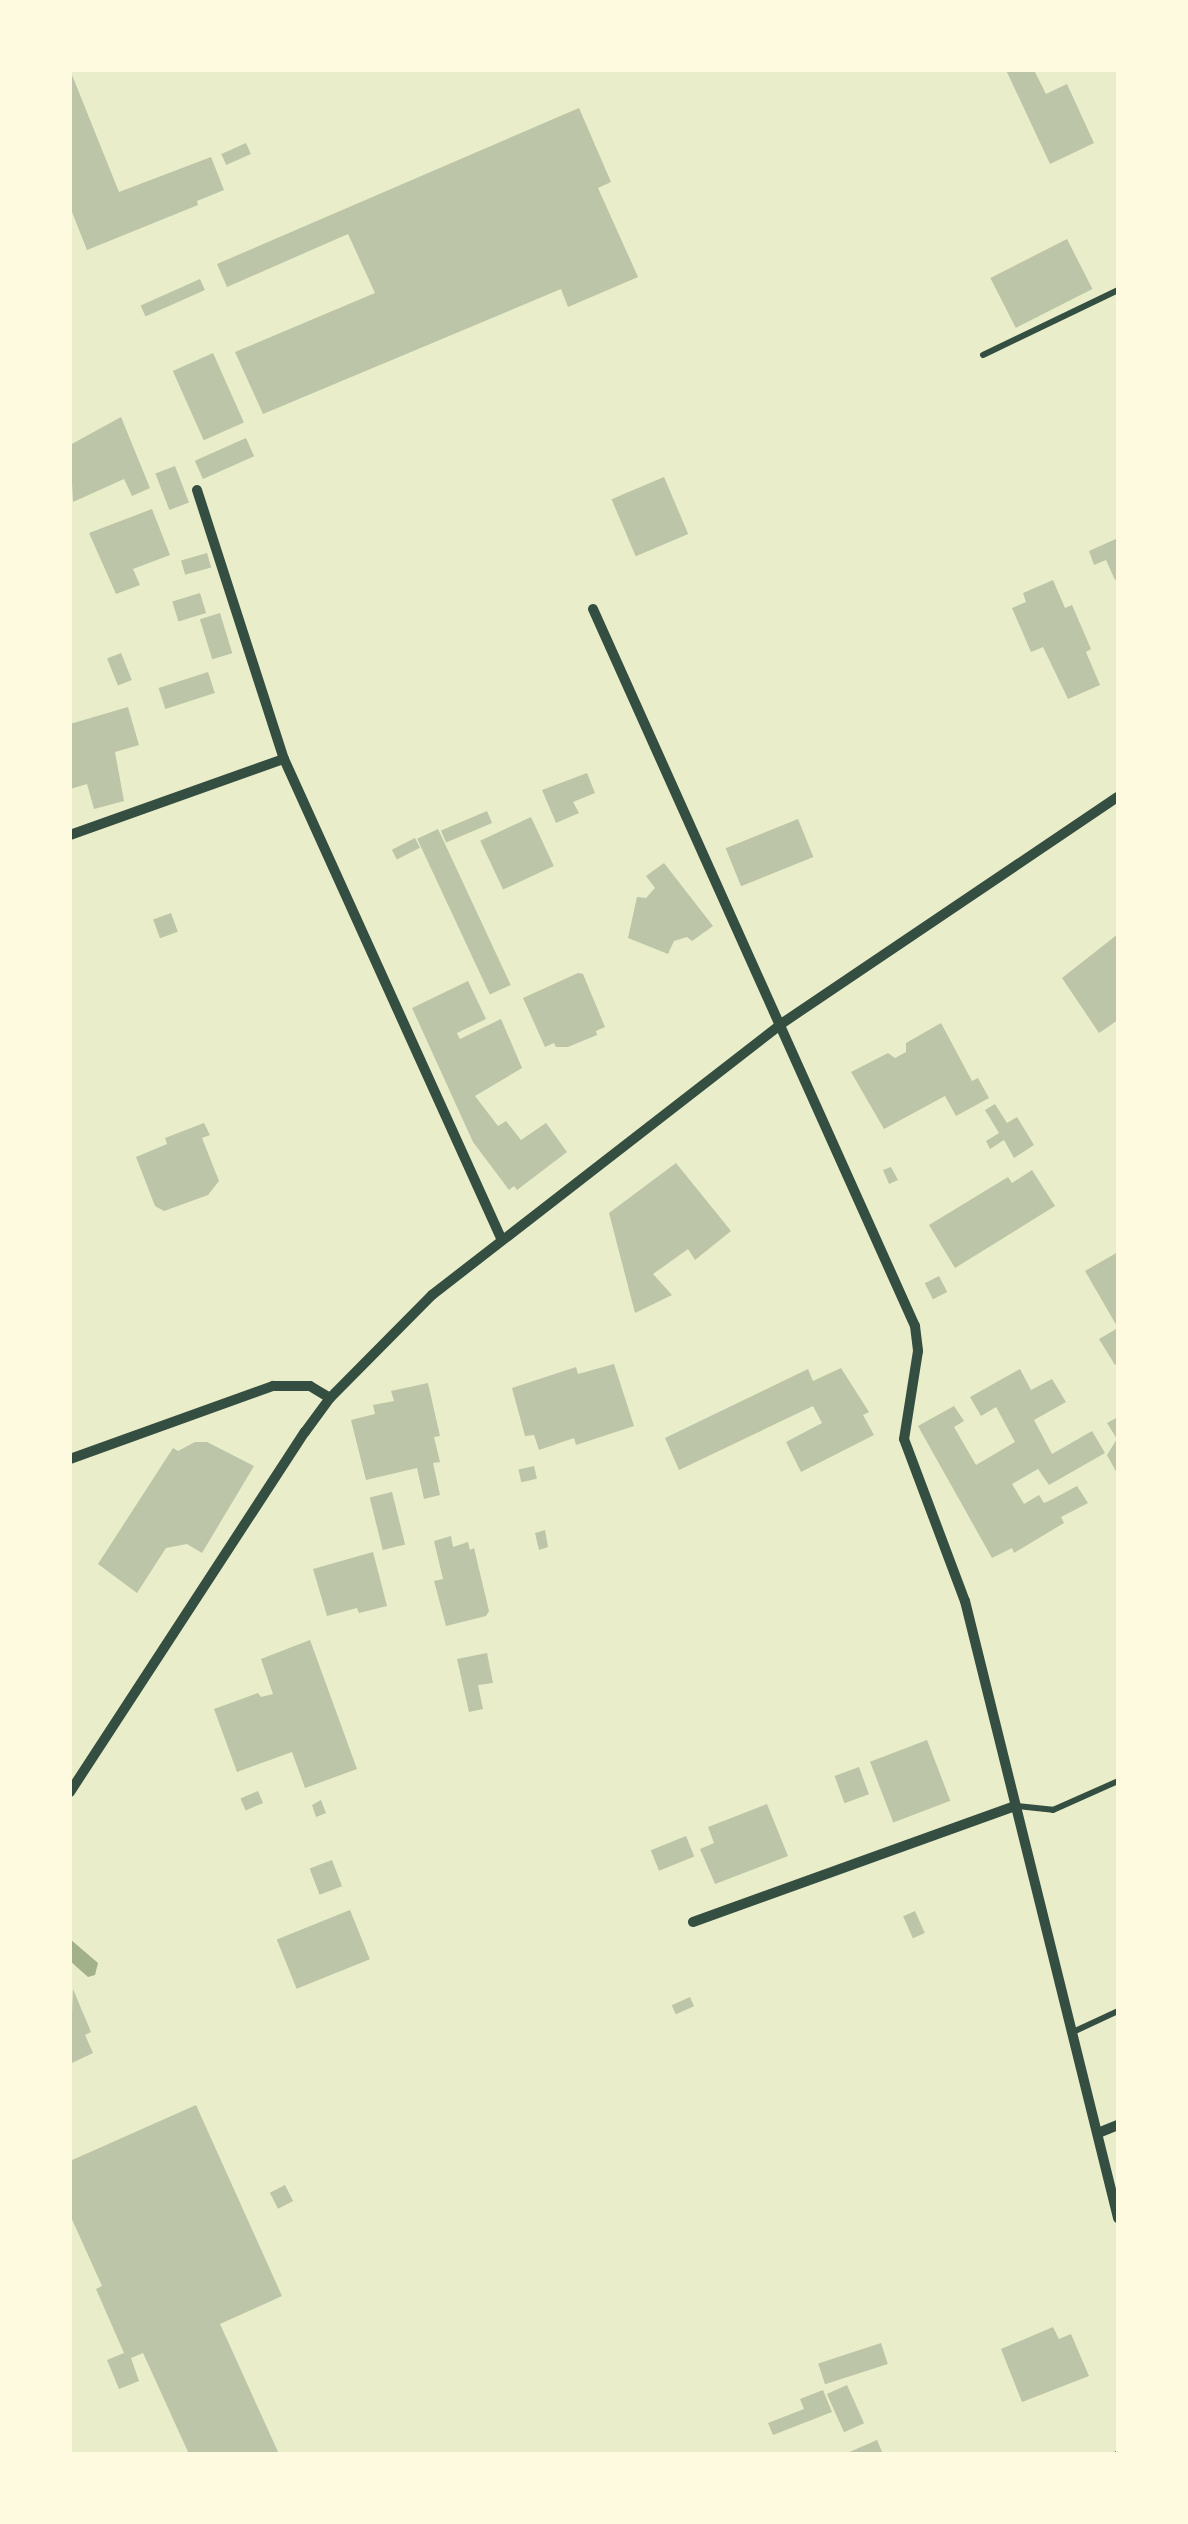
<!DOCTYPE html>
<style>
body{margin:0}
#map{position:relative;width:1188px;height:2524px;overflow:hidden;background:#e9edc9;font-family:Poppins,sans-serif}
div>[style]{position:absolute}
.water>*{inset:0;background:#a3b18a}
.building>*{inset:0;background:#bcc5a7;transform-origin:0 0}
.service>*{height:6px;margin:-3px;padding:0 3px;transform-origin:3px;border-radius:3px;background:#344e41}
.minor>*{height:10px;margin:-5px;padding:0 5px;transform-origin:5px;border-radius:5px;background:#344e41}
span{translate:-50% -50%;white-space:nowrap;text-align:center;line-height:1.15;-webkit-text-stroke:9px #fefae0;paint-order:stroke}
.frame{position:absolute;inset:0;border:72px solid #fefae0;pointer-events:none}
</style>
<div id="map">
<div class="water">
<i style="clip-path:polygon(70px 1939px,98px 1963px,95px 1975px,88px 1977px,70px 1961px)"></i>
</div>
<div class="building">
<i style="clip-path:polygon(70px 70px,119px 192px,211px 157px,224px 190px,197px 201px,198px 205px,87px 250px,70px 207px)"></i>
<i style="clip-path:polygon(1006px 70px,1034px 70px,1046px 94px,1067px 84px,1094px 143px,1050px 164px)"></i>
<i style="clip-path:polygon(579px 108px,611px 182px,598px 188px,638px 277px,568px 307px,561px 289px,263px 414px,235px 352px,375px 293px,348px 234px,227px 287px,217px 264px)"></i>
<i style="left:246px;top:143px;width:12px;height:27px;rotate:66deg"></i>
<i style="left:1067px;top:239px;width:56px;height:86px;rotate:63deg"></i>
<i style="left:200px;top:279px;width:12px;height:65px;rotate:66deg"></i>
<i style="left:213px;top:353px;width:76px;height:44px;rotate:66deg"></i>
<i style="clip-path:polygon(121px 417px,150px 488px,132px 496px,124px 479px,73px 502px,70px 445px)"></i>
<i style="left:246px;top:438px;width:20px;height:56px;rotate:66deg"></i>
<i style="left:175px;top:466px;width:39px;height:21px;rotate:69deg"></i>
<i style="left:664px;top:477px;width:62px;height:57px;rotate:67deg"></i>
<i style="clip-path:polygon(152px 509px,170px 555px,133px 569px,140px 585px,116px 594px,89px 533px)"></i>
<i style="clip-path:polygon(1118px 538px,1118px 578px,1115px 580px,1106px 560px,1094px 565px,1089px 551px)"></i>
<i style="left:207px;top:553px;width:15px;height:27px;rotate:74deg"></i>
<i style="clip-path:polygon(1053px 580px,1065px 608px,1072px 605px,1091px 649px,1086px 652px,1100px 685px,1068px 699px,1043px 647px,1031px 652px,1012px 608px,1026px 602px,1023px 593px)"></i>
<i style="left:200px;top:593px;width:21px;height:29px;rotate:73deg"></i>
<i style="left:220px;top:613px;width:42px;height:21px;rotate:73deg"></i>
<i style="left:121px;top:653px;width:29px;height:15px;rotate:68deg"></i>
<i style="left:208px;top:672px;width:22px;height:52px;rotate:72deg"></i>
<i style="clip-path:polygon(128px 707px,139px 745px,115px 752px,124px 801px,94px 809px,87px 784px,70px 789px,70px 724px)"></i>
<i style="clip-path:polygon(587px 773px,595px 793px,573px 802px,579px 813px,556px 823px,542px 790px)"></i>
<i style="left:487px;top:811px;width:13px;height:50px;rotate:67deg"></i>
<i style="left:531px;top:817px;width:54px;height:56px;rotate:65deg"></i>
<i style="left:798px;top:819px;width:41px;height:78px;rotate:68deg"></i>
<i style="left:438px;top:829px;width:172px;height:23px;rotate:65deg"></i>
<i style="left:415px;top:838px;width:11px;height:26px;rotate:63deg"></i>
<i style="clip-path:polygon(664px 863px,713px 926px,692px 941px,687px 937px,674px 941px,668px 954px,628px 938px,637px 897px,646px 898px,655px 888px,646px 876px)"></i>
<i style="left:171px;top:913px;width:20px;height:19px;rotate:70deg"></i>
<i style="clip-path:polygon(1118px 934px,1118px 1020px,1099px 1033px,1062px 978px)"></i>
<i style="clip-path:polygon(578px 973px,583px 974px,605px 1027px,596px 1031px,597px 1035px,568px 1047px,556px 1047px,554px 1043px,545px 1047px,523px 998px)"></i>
<i style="clip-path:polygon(468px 981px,486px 1019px,457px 1033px,460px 1039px,501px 1019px,522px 1068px,475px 1096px,498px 1126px,506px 1121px,521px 1140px,546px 1123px,567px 1152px,517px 1190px,514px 1186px,509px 1190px,473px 1142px,412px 1008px)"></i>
<i style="clip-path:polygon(941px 1023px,972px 1081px,978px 1078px,989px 1098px,956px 1116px,945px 1096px,884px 1129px,851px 1072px,888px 1053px,895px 1058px,906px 1052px,906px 1043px)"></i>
<i style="clip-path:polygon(995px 1104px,1007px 1123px,1017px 1117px,1034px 1145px,1014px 1158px,1004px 1140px,990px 1149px,986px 1141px,999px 1133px,985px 1110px)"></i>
<i style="clip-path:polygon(204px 1123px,210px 1135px,202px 1138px,219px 1181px,208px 1195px,164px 1211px,155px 1206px,136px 1157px,167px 1144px,165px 1138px)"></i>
<i style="clip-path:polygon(676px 1163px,731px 1231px,695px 1260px,688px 1249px,653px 1274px,672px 1295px,635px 1313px,609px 1213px)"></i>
<i style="clip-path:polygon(891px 1167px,898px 1180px,889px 1184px,883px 1170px)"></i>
<i style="clip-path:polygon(1032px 1170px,1055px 1206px,955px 1268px,929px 1225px,1008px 1177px,1012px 1183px)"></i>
<i style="clip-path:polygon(1118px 1252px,1118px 1363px,1115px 1365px,1099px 1339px,1118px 1328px,1085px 1271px)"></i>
<i style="left:939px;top:1276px;width:18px;height:16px;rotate:63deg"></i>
<i style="clip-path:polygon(614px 1364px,634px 1426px,576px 1445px,574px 1438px,539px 1450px,534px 1435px,525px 1436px,512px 1388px,576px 1367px,578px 1374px)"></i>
<i style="clip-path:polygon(841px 1368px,869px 1412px,863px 1415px,874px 1435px,801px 1472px,786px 1442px,822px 1423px,813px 1406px,679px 1470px,665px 1438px,808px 1369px,813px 1381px)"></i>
<i style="clip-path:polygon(1020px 1369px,1031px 1390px,1052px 1379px,1066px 1402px,1034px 1420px,1052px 1454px,1092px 1431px,1105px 1453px,1049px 1485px,1038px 1469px,1012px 1484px,1024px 1504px,1039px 1495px,1044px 1503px,1051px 1500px,1077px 1486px,1088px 1503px,1061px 1517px,1064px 1523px,1014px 1553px,1012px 1548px,992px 1558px,918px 1426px,954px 1406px,964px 1421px,954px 1427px,976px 1465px,1015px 1442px,996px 1407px,981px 1416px,970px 1397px)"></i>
<i style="clip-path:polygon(428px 1383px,440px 1436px,434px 1437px,440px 1462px,433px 1463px,440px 1495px,424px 1499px,417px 1468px,366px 1480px,351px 1420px,375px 1414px,373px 1405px,394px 1401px,391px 1391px)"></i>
<i style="clip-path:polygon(1118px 1417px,1118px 1475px,1107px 1455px,1117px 1439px,1107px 1423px)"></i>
<i style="clip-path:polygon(195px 1442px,207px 1442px,254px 1466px,202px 1553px,187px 1544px,166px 1548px,137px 1593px,98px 1564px,173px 1448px,178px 1451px)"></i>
<i style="left:534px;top:1466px;width:13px;height:16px;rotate:77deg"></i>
<i style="left:392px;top:1492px;width:54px;height:23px;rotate:76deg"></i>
<i style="clip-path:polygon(545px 1530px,548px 1547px,539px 1550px,535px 1533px)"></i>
<i style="clip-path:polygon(451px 1536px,453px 1547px,468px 1542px,470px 1550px,474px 1548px,489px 1611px,486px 1616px,446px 1626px,434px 1581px,443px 1579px,434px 1541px)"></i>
<i style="clip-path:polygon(373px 1552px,387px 1606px,359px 1613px,357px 1608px,327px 1616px,313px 1569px)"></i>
<i style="clip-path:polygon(310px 1640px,357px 1769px,305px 1788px,292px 1752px,237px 1772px,214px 1709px,258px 1693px,261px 1697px,273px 1694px,261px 1659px)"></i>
<i style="clip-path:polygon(487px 1653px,493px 1683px,478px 1685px,483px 1709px,469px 1712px,457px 1659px)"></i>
<i style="left:927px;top:1740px;width:65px;height:61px;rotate:69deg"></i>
<i style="left:859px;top:1767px;width:29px;height:26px;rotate:70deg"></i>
<i style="left:258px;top:1791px;width:13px;height:19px;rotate:67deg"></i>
<i style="clip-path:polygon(321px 1800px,326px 1813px,316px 1817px,312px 1805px)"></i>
<i style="clip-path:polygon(767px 1804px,788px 1856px,715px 1884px,700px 1849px,714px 1843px,708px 1827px)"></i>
<i style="left:686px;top:1836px;width:22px;height:38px;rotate:68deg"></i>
<i style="left:332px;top:1860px;width:28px;height:24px;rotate:69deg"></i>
<i style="left:350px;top:1910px;width:53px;height:79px;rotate:68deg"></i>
<i style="left:915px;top:1911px;width:24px;height:13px;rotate:66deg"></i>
<i style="clip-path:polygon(73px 1989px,91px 2032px,85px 2035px,93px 2053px,70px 2064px)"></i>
<i style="left:690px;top:1997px;width:10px;height:20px;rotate:66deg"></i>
<i style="clip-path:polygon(196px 2105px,282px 2296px,220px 2324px,279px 2454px,189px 2454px,143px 2353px,131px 2358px,139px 2381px,119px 2389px,107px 2360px,124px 2353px,96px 2289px,102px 2286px,70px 2215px,70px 2161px)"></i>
<i style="left:285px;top:2185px;width:18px;height:17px;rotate:63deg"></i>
<i style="clip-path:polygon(1053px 2327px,1059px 2339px,1071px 2334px,1089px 2376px,1022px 2402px,1001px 2349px)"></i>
<i style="left:881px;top:2343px;width:22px;height:66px;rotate:72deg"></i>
<i style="left:847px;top:2385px;width:42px;height:22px;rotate:66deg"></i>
<i style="clip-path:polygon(823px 2390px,832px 2412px,773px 2435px,768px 2423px,804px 2409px,800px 2399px)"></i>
<i style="clip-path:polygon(877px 2440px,883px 2454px,845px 2454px)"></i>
</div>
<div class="service">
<i style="left:983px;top:355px;width:150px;rotate:-25.7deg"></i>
<i style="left:1017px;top:1806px;width:36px;rotate:6deg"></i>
<i style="left:1053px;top:1810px;width:71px;rotate:-24deg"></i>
<i style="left:1073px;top:2032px;width:50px;rotate:-25deg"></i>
<i style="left:1117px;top:2454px;width:1px;rotate:-45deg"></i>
</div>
<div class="minor">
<i style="left:197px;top:490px;width:283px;rotate:72.1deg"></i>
<i style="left:284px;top:759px;width:526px;rotate:65.63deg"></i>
<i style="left:593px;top:609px;width:786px;rotate:65.82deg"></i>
<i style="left:915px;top:1326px;width:25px;rotate:83deg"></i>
<i style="left:918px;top:1351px;width:89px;rotate:99deg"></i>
<i style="left:904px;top:1439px;width:173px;rotate:69.4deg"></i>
<i style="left:965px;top:1601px;width:636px;rotate:76.07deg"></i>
<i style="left:70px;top:835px;width:227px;rotate:-19.6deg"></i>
<i style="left:70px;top:1459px;width:216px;rotate:-19.8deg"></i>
<i style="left:273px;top:1386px;width:37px"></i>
<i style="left:310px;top:1386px;width:23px;rotate:31deg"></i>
<i style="left:70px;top:1792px;width:430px;rotate:-56.9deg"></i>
<i style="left:305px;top:1432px;width:42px;rotate:-53.7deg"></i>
<i style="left:330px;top:1398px;width:145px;rotate:-45.3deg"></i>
<i style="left:432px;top:1295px;width:442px;rotate:-37.8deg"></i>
<i style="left:781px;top:1024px;width:406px;rotate:-34deg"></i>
<i style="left:693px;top:1922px;width:343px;rotate:-19.8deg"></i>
<i style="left:1098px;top:2133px;width:22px;rotate:-22deg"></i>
</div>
<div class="frame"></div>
</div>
